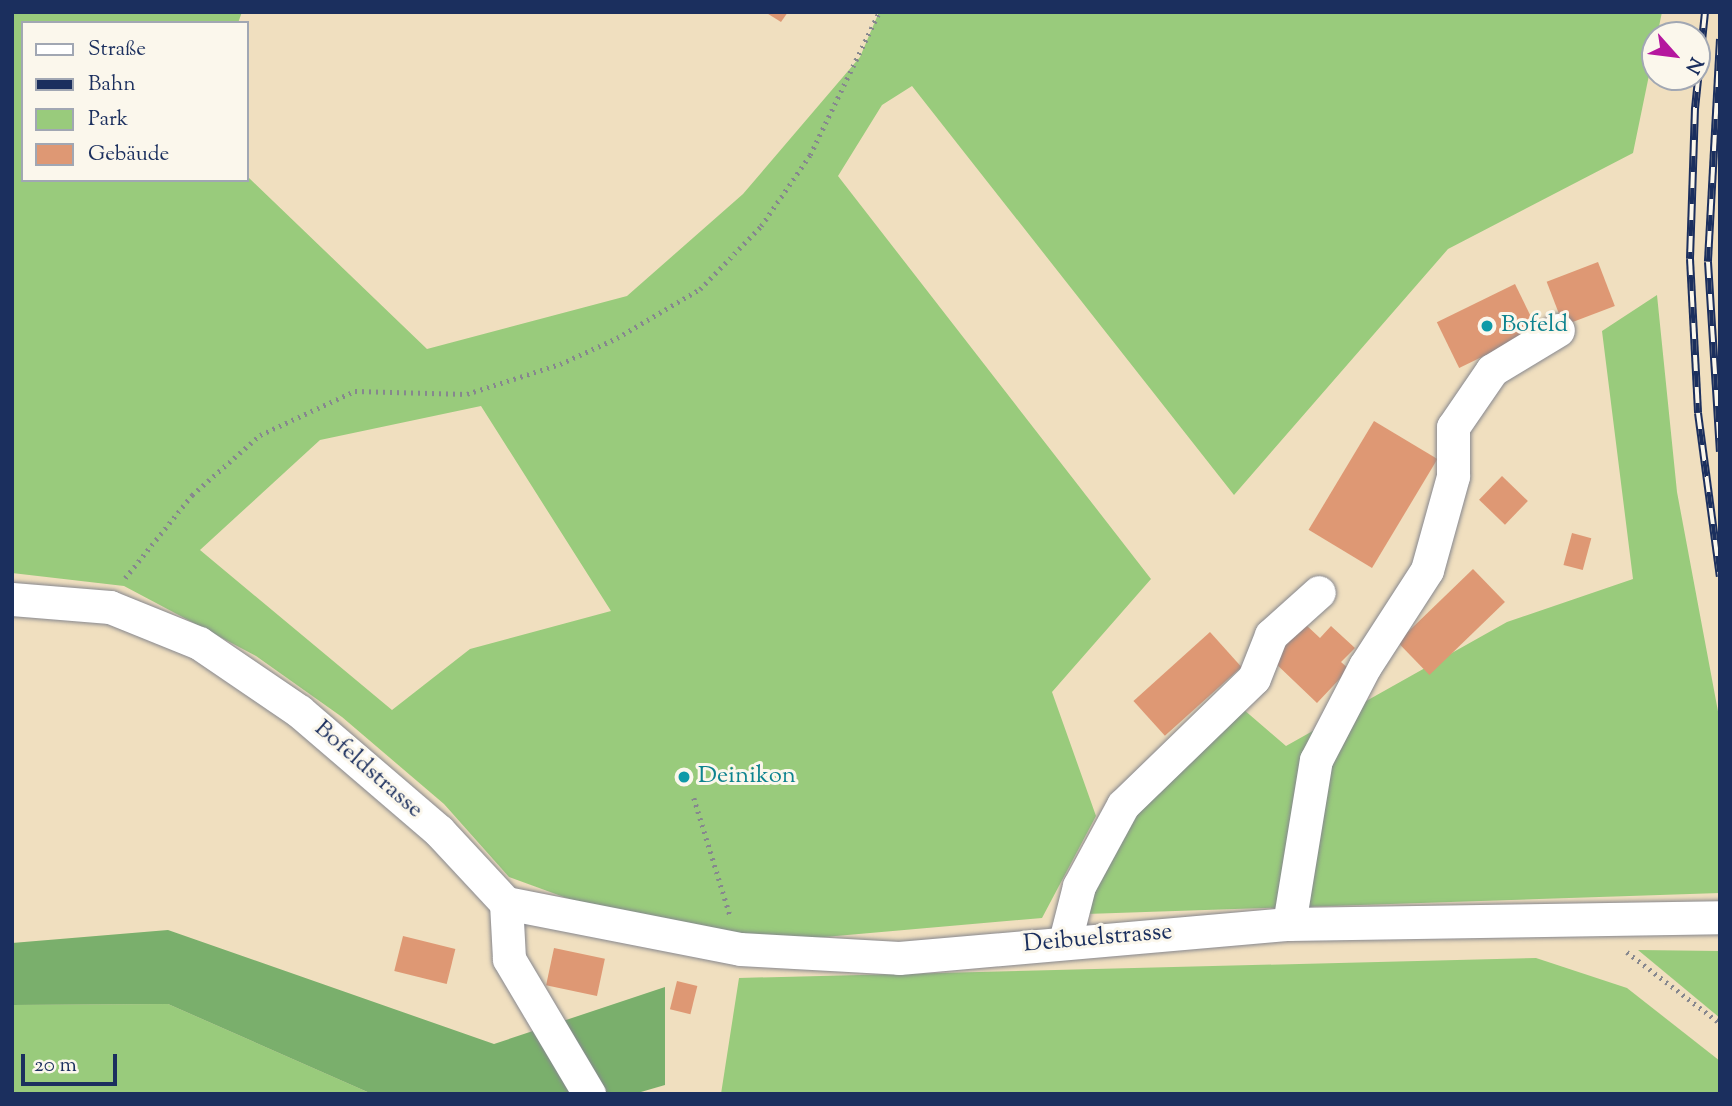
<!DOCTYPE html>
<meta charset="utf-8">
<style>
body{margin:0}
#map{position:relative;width:1732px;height:1106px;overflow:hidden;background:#f0dfbf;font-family:"Sorts Mill Goudy",serif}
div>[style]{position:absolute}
.green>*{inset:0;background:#99cb7c}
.forest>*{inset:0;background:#7aaf6c}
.building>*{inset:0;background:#de9874;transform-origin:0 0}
.path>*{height:4.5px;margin-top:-2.25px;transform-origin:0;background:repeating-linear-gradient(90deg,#86878e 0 2px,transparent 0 7px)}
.roads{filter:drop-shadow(0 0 2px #86878e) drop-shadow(0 0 2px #86878e)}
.minor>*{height:33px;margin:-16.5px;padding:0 16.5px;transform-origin:16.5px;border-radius:16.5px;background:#fff}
.rail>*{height:8px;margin-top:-4px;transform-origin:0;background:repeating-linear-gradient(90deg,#fbf7ec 0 16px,#1b2f5e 0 32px);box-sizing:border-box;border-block:2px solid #1b2f5e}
.dots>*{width:19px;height:19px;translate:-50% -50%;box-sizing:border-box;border:4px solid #fbf7ec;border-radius:50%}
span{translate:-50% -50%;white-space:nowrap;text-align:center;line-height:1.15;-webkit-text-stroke:6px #fbf7ec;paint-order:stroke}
.culture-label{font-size:24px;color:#0d838f}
.left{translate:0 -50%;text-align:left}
.street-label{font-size:24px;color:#1b2f5e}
.frame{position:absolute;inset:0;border:14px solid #1b2f5e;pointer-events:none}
.legend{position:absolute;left:21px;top:21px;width:228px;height:161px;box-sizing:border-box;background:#fbf7ec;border:2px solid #a1a7b3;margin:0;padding:9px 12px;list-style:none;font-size:21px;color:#1b2f5e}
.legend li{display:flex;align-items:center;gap:14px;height:35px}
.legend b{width:35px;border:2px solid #a1a7b3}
.north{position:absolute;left:1641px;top:21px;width:70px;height:70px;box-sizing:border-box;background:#fbf7ec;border:2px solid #a1a7b3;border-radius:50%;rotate:118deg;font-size:19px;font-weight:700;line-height:28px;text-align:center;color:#1b2f5e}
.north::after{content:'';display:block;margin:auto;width:24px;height:32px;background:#b5179e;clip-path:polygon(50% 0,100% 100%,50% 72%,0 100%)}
.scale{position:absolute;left:21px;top:1054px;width:96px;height:32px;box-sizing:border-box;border:4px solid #1b2f5e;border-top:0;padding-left:9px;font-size:21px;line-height:24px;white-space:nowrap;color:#1b2f5e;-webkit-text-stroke:5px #fbf7ec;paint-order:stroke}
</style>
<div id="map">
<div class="green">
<i style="clip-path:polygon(evenodd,12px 12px,242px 12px,238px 23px,23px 23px,23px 180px,247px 180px,247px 176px,427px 349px,627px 296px,743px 194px,860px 57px,879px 12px,1662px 12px,1633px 153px,1448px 249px,1234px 495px,912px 86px,882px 105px,838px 176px,1151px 579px,1052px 692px,1096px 816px,1042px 918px,745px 944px,583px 904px,509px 877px,444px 804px,342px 717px,256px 656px,124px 586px,12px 573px,12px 12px,481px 406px,611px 611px,470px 649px,392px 710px,200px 550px,320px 440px,481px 406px)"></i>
<i style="clip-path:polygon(1657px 295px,1677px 492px,1720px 722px,1720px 893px,1086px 914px,1120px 825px,1243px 709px,1286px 746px,1507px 622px,1633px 579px,1602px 331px)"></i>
<i style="clip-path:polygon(1638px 950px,1720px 951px,1720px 1018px)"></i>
<i style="clip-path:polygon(1536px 958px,1627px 988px,1720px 1061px,1720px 1094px,721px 1094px,739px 978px)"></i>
<i style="clip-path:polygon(168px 1004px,372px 1094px,12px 1094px,12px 1005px)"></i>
</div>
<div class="forest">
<i style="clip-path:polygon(168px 930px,494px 1044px,665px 987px,665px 1085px,634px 1094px,372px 1094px,168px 1004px,12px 1005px,12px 943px)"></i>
</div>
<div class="building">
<i style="clip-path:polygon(765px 12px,788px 12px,781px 22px)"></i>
<i style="left:1598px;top:262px;width:47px;height:55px;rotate:69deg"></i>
<i style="left:1515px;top:284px;width:51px;height:87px;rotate:64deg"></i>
<i style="left:1374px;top:421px;width:74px;height:127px;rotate:31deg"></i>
<i style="left:1502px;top:476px;width:36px;height:33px;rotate:44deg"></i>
<i style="left:1572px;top:533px;width:20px;height:33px;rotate:15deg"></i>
<i style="left:1473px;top:569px;width:46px;height:105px;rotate:46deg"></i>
<i style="clip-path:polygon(1305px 624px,1320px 638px,1331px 626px,1355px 648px,1341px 662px,1349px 669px,1317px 703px,1272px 660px)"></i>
<i style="left:1210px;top:632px;width:47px;height:103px;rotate:48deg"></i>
<i style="left:403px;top:936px;width:54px;height:36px;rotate:14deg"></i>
<i style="left:554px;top:948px;width:52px;height:38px;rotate:12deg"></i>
<i style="left:677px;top:981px;width:21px;height:29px;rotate:14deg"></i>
</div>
<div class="path">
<i style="left:125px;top:578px;width:107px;rotate:-51.1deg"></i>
<i style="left:192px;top:495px;width:91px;rotate:-41.4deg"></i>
<i style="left:260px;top:435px;width:105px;rotate:-24.9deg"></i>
<i style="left:355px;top:391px;width:112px;rotate:1.5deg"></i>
<i style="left:467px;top:394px;width:98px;rotate:-17.9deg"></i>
<i style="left:560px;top:364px;width:63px;rotate:-24.5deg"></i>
<i style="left:617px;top:338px;width:96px;rotate:-30.6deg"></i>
<i style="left:700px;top:289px;width:88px;rotate:-45.9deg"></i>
<i style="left:761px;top:226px;width:86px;rotate:-55.4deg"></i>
<i style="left:810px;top:155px;width:159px;rotate:-64.2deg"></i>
<i style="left:694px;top:798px;width:122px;rotate:72.9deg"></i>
<i style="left:1627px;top:952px;width:117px;rotate:37.4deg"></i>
</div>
<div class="roads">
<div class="minor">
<i style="left:12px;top:599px;width:98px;rotate:4.7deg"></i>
<i style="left:110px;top:607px;width:96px;rotate:22deg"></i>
<i style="left:199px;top:643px;width:121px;rotate:34.2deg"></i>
<i style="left:299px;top:711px;width:184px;rotate:40.6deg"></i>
<i style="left:439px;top:831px;width:98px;rotate:47.1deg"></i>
<i style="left:506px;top:903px;width:238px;rotate:11.1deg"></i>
<i style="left:740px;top:949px;width:159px;rotate:3.2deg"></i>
<i style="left:899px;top:958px;width:391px;rotate:-5deg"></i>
<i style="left:1289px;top:924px;width:431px;rotate:-0.9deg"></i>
<i style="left:506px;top:903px;width:56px;rotate:86.9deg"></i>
<i style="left:509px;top:959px;width:157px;rotate:59.3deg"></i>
<i style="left:1289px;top:924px;width:166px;rotate:-80.7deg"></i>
<i style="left:1316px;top:760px;width:106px;rotate:-62.5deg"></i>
<i style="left:1365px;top:666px;width:114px;rotate:-57.1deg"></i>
<i style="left:1427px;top:570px;width:98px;rotate:-74.5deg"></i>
<i style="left:1453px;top:476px;width:49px;rotate:-90deg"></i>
<i style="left:1453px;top:427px;width:69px;rotate:-55.6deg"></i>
<i style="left:1492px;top:370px;width:77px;rotate:-31.2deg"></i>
<i style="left:1065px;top:941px;width:57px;rotate:-75.7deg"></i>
<i style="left:1079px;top:886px;width:92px;rotate:-61.5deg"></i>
<i style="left:1123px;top:805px;width:182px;rotate:-44.1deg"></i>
<i style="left:1254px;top:678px;width:46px;rotate:-68.4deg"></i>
<i style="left:1271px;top:635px;width:64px;rotate:-41.9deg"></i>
</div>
</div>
<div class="rail">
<i style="left:1705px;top:12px;width:97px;rotate:95.9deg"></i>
<i style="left:1695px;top:108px;width:151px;rotate:91.9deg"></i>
<i style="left:1690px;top:259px;width:154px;rotate:87deg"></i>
<i style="left:1698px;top:413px;width:165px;rotate:82.4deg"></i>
<i style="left:1720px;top:39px;width:223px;rotate:93.1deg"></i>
<i style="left:1708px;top:262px;width:190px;rotate:86.4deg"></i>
</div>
<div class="dots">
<i style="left:1487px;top:326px;background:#0f9aa8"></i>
<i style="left:684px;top:777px;background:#0f9aa8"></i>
</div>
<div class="culture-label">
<span class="left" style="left:1501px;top:326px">Bofeld</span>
<span class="left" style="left:698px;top:777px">Deinikon</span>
</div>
<div class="street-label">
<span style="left:368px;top:770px;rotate:41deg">Bofeldstrasse</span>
<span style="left:1098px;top:939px;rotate:-5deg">Deibuelstrasse</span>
</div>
<div class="frame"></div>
<ul class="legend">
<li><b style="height:9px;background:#fff"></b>Straße</li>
<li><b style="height:9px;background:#1b2f5e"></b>Bahn</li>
<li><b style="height:19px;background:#99cb7c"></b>Park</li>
<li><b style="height:19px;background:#de9874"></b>Gebäude</li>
</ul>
<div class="north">N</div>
<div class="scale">20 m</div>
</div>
